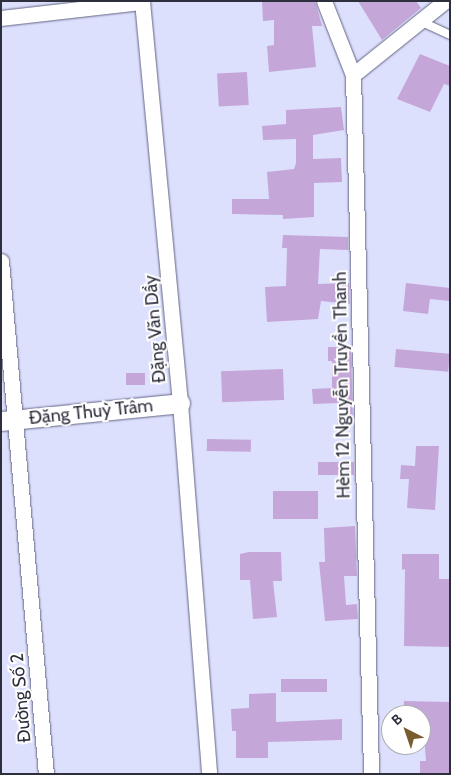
<!DOCTYPE html>
<meta charset="utf-8">
<style>
body{margin:0}
#map{position:relative;width:451px;height:775px;overflow:hidden;background:#dde0fd;font-family:Cabin,sans-serif}
div>[style]{position:absolute}
.building>*{inset:0;background:#c5a6d9;transform-origin:0 0}
.roads{filter:drop-shadow(0 0 1px #636584) drop-shadow(0 0 1px #636584)}
.service>*{height:8px;margin:-4px;padding:0 4px;transform-origin:4px;border-radius:4px;background:#fff}
.minor>*{height:15px;margin:-7.5px;padding:0 7.5px;transform-origin:7.5px;border-radius:7.5px;background:#fff}
.tertiary>*{height:19px;margin:-9.5px;padding:0 9.5px;transform-origin:9.5px;border-radius:9.5px;background:#fff}
span{translate:-50% -50%;white-space:nowrap;text-align:center;line-height:1.15;-webkit-text-stroke:4px #fff;paint-order:stroke}
.street-label{font-size:18px;color:#2e2f3d}
.frame{position:absolute;inset:0;border:2px solid #2e2f3d;pointer-events:none}
.north{position:absolute;left:381px;top:705px;width:50px;height:50px;box-sizing:border-box;background:#fff;border:1px solid #abacb1;border-radius:50%;rotate:319deg;font-size:14px;font-weight:700;line-height:20px;text-align:center;color:#2e2f3d}
.north::after{content:'';display:block;margin:auto;width:18px;height:22px;background:#795d30;clip-path:polygon(50% 0,100% 100%,50% 72%,0 100%)}
</style>
<div id="map">
<div class="building">
<i style="clip-path:polygon(262px 1px,315px 1px,322px 26px,312px 26px,316px 67px,269px 72px,267px 46px,274px 45px,274px 20px,263px 21px)"></i>
<i style="clip-path:polygon(358px 1px,416px 1px,421px 8px,382px 40px)"></i>
<i style="clip-path:polygon(420px 54px,450px 66px,450px 86px,444px 84px,430px 112px,397px 99px)"></i>
<i style="left:247px;top:72px;width:33px;height:30px;rotate:87deg"></i>
<i style="clip-path:polygon(341px 107px,344px 130px,313px 135px,313px 159px,341px 158px,342px 182px,314px 183px,314px 217px,283px 219px,283px 215px,232px 214px,232px 199px,269px 199px,267px 172px,294px 169px,296px 163px,296px 139px,263px 140px,262px 126px,286px 124px,286px 110px)"></i>
<i style="clip-path:polygon(283px 235px,348px 237px,348px 250px,320px 249px,318px 284px,349px 283px,350px 304px,321px 301px,318px 319px,267px 322px,265px 287px,286px 286px,287px 248px,282px 248px)"></i>
<i style="clip-path:polygon(406px 283px,450px 288px,450px 301px,430px 299px,428px 314px,403px 311px)"></i>
<i style="clip-path:polygon(328px 347px,351px 347px,353px 425px,337px 425px,338px 403px,313px 404px,312px 389px,332px 388px,332px 361px,328px 361px)"></i>
<i style="left:396px;top:349px;width:54px;height:18px;rotate:5deg"></i>
<i style="left:283px;top:369px;width:31px;height:62px;rotate:88deg"></i>
<i style="left:145px;top:373px;width:12px;height:19px;rotate:90deg"></i>
<i style="left:207px;top:439px;width:44px;height:12px;rotate:1deg"></i>
<i style="clip-path:polygon(416px 446px,439px 446px,435px 510px,407px 508px,409px 479px,400px 479px,401px 465px,415px 466px)"></i>
<i style="left:354px;top:462px;width:13px;height:36px;rotate:90deg"></i>
<i style="left:273px;top:491px;width:45px;height:28px"></i>
<i style="clip-path:polygon(355px 526px,357px 576px,344px 576px,346px 605px,357px 604px,358px 619px,325px 621px,319px 562px,325px 562px,324px 528px)"></i>
<i style="clip-path:polygon(249px 552px,281px 552px,282px 581px,273px 581px,277px 617px,253px 619px,250px 580px,240px 580px,240px 554px)"></i>
<i style="clip-path:polygon(402px 554px,439px 554px,439px 579px,450px 579px,450px 647px,404px 646px,405px 569px,402px 570px)"></i>
<i style="left:327px;top:679px;width:13px;height:46px;rotate:90deg"></i>
<i style="clip-path:polygon(276px 693px,276px 722px,342px 719px,342px 740px,268px 742px,268px 758px,236px 758px,236px 731px,232px 731px,231px 709px,249px 708px,249px 694px)"></i>
<i style="clip-path:polygon(404px 701px,450px 702px,450px 774px,420px 774px,420px 761px,426px 761px,423px 720px,421px 715px,403px 715px)"></i>
</div>
<div class="roads">
<div class="service">
<i style="left:420px;top:21px;width:33px;rotate:25deg"></i>
</div>
<div class="minor">
<i style="left:142px;top:1px;width:404px;rotate:84.6deg"></i>
<i style="left:180px;top:403px;width:372px;rotate:85.5deg"></i>
<i style="left:324px;top:1px;width:79px;rotate:68.6deg"></i>
<i style="left:353px;top:75px;width:699px;rotate:88.52deg"></i>
<i style="left:1px;top:18px;width:142px;rotate:-6.5deg"></i>
<i style="left:353px;top:75px;width:118px;rotate:-38.8deg"></i>
<i style="left:1px;top:261px;width:515px;rotate:84.99deg"></i>
</div>
<div class="tertiary">
<i style="left:1px;top:421px;width:180px;rotate:-5.7deg"></i>
</div>
</div>
<div class="street-label">
<span style="left:155px;top:329px;rotate:-95deg">Đặng Văn Dầy</span>
<span style="left:342px;top:385px;rotate:-91deg">Hẻm 12 Nguyễn Truyền Thanh</span>
<span style="left:91px;top:412px;rotate:-6deg">Đặng Thuỳ Trâm</span>
<span style="left:21px;top:698px;rotate:-95deg">Đường Số 2</span>
</div>
<div class="frame"></div>
<div class="north">B</div>
</div>
